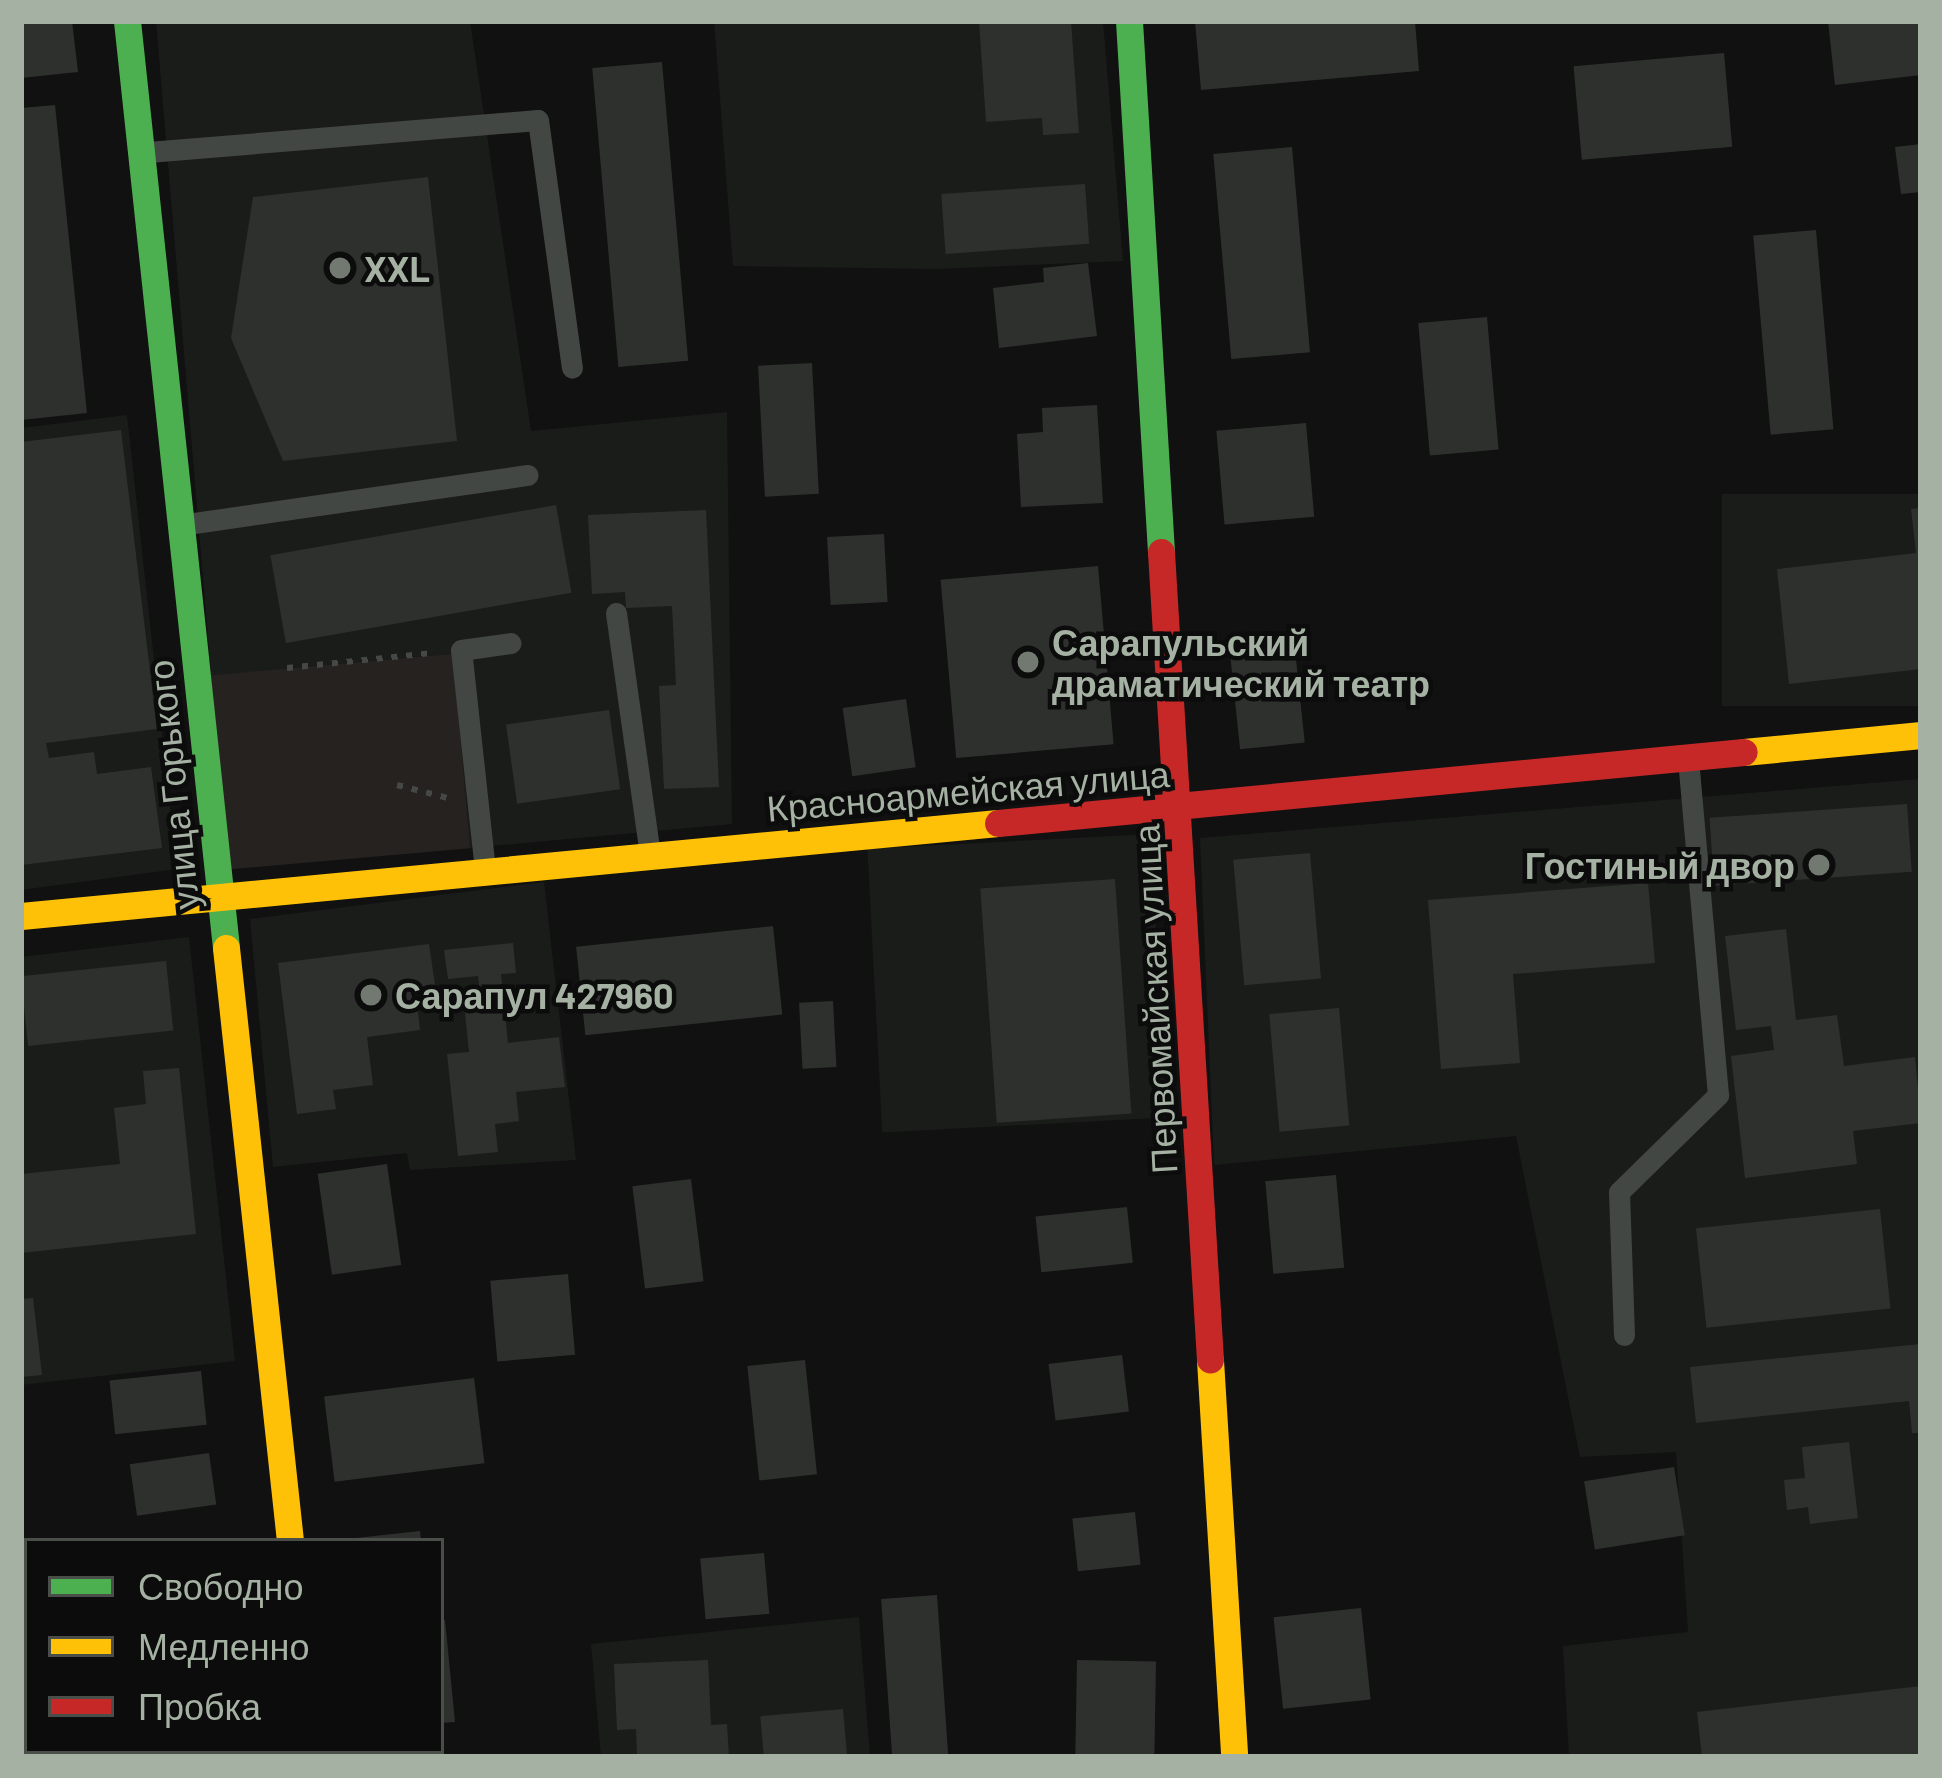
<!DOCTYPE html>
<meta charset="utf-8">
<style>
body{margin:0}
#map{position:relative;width:1942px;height:1778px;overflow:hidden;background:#101110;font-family:Barlow,sans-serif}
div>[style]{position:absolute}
.built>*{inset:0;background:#1a1c1a;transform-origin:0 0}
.green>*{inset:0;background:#262220;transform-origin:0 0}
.building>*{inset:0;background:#2e302e;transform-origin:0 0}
.path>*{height:6px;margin-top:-3px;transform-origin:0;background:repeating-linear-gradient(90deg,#454845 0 6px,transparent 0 15px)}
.lane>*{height:21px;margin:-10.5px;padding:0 10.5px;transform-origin:10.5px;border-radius:10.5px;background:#434743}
.fast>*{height:27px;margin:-13.5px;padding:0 13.5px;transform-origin:13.5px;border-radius:13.5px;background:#4caf50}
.slow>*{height:27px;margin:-13.5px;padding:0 13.5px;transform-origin:13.5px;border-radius:13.5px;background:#ffc107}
.jam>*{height:27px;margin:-13.5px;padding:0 13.5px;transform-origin:13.5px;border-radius:13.5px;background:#c62828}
.dots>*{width:33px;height:33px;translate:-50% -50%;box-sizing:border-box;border:6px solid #0b0c0b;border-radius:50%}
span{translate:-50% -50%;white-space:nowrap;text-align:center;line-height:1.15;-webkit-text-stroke:9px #0b0c0b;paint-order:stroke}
.poi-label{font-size:36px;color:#a5b1a3;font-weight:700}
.left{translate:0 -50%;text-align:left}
.right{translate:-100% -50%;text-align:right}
.street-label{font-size:36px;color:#a5b1a3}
.frame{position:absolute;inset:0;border:24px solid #a5b1a3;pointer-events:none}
.legend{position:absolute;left:24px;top:1538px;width:420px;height:216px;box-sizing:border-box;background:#0b0c0b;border:3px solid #494e48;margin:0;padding:15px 21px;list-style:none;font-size:36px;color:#a5b1a3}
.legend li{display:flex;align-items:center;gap:24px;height:60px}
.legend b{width:60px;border:3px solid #494e48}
</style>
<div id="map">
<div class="built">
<i style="clip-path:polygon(156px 21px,470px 21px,531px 431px,727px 412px,732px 824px,470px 848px,212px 685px)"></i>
<i style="clip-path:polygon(714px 21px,1103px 21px,1123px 261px,937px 269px,733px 266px)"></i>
<i style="clip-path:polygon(127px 415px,177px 869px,21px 890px,21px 428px)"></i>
<i style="left:1921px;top:494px;width:212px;height:199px;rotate:90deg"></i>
<i style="clip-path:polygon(1921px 779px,1921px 1757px,1569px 1757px,1563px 1646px,1688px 1632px,1676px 1452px,1580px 1457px,1516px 1136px,1214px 1165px,1200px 838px)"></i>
<i style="left:1151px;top:834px;width:284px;height:284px;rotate:87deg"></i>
<i style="clip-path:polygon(544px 882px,576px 1160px,410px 1170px,407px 1153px,273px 1167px,250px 919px)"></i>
<i style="clip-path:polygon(189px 937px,235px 1361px,21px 1385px,21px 957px)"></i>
<i style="clip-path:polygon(859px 1617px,870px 1757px,601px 1757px,591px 1644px)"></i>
</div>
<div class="green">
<i style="left:453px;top:654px;width:195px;height:243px;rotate:85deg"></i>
</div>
<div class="building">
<i style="clip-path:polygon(21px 21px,72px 21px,78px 72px,21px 78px)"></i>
<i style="clip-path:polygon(979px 21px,1071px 21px,1079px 133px,1043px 135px,1042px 118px,986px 122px)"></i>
<i style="clip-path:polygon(1195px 21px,1415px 21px,1419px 71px,1201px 90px)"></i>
<i style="clip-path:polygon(1828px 21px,1921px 21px,1921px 75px,1835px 85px)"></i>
<i style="left:1724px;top:53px;width:94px;height:151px;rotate:85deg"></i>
<i style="left:662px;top:62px;width:300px;height:70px;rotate:85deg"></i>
<i style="clip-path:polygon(55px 105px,87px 413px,21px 420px,21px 108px)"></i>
<i style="clip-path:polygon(1921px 144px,1921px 192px,1901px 194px,1895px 147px)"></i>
<i style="left:1292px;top:147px;width:206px;height:79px;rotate:85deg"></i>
<i style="clip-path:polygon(428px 177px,457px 441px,283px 461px,231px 338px,253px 197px)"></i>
<i style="left:1085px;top:184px;width:60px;height:144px;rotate:86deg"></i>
<i style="left:1816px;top:230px;width:200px;height:63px;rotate:85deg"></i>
<i style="clip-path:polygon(1088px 263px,1097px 336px,999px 348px,993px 288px,1044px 282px,1043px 268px)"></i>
<i style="left:1487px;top:317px;width:133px;height:69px;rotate:85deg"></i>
<i style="left:812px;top:363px;width:131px;height:54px;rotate:87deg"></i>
<i style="clip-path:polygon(1097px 405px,1103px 503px,1021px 507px,1017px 434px,1043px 432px,1042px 408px)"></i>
<i style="left:1306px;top:423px;width:94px;height:90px;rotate:85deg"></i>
<i style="clip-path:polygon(121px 430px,157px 729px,46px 743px,49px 758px,94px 752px,97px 774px,151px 767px,162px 848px,21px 865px,21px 442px)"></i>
<i style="left:556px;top:505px;width:89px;height:290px;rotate:80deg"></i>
<i style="clip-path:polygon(1921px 508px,1921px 669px,1789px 684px,1777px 569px,1916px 553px,1911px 509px)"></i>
<i style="clip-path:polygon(706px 510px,719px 787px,664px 789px,659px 686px,676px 685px,672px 606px,626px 608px,625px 592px,592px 594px,588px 515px)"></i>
<i style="left:884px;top:534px;width:68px;height:57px;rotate:87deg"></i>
<i style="left:1098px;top:566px;width:179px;height:158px;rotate:85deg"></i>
<i style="left:1295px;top:650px;width:93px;height:65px;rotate:84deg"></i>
<i style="left:906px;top:699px;width:69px;height:64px;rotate:82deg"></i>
<i style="left:609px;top:710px;width:80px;height:104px;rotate:82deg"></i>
<i style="left:1907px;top:804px;width:68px;height:198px;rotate:86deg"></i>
<i style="left:1310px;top:853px;width:126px;height:77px;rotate:85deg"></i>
<i style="left:1115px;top:879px;width:235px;height:135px;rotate:86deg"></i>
<i style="clip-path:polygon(1648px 883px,1655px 963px,1513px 974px,1520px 1063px,1441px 1069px,1428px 900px)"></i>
<i style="left:773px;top:926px;width:89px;height:198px;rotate:84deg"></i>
<i style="clip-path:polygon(1786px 929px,1796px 1020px,1837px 1015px,1844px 1066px,1915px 1057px,1921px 1123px,1853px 1131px,1857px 1164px,1745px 1178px,1731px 1056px,1774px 1050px,1771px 1026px,1736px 1030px,1725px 936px)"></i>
<i style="clip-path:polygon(513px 943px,516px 973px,501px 974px,508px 1043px,559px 1037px,565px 1087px,516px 1092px,519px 1121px,495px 1124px,498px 1152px,458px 1156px,447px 1054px,469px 1052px,463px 993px,480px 991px,478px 976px,448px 979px,444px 950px)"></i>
<i style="clip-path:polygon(429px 944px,435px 985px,415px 988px,420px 1030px,367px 1037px,373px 1085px,333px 1090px,336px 1109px,297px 1114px,278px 963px)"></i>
<i style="left:166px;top:961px;width:70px;height:146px;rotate:84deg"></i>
<i style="left:833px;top:1001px;width:66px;height:34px;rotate:87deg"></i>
<i style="left:1339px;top:1008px;width:118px;height:70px;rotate:85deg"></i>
<i style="clip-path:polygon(179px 1068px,196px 1234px,21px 1253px,21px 1174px,120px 1164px,114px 1108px,146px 1104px,143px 1071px)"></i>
<i style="left:387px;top:1164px;width:102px;height:70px;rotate:82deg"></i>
<i style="left:1336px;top:1175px;width:93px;height:71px;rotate:85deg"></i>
<i style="left:691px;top:1179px;width:103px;height:59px;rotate:83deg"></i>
<i style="left:1127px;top:1207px;width:56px;height:92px;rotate:84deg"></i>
<i style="left:1880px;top:1209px;width:100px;height:185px;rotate:84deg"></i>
<i style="left:568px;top:1274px;width:81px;height:78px;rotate:85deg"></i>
<i style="clip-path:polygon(33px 1298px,42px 1375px,21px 1377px,21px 1299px)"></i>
<i style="clip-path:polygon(1921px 1344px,1921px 1433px,1912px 1433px,1909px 1401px,1696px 1423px,1690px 1367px)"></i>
<i style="left:1122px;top:1355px;width:57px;height:74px;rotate:83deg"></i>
<i style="left:805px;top:1360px;width:115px;height:58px;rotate:84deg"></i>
<i style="left:201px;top:1371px;width:54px;height:92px;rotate:84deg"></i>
<i style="left:474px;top:1378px;width:86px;height:151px;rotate:83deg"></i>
<i style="clip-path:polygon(1849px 1442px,1858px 1518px,1810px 1524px,1808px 1507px,1787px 1510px,1784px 1480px,1805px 1478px,1802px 1447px)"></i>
<i style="left:209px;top:1453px;width:52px;height:80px;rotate:82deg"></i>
<i style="left:1674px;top:1467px;width:69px;height:91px;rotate:81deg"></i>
<i style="left:1135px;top:1512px;width:53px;height:63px;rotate:84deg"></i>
<i style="clip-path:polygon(420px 1531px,421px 1541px,356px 1541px,356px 1538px)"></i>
<i style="left:764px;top:1553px;width:61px;height:64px;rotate:85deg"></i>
<i style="left:937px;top:1595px;width:162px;height:56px;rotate:86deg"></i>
<i style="left:1361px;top:1608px;width:92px;height:88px;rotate:84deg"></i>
<i style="clip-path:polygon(445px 1620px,455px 1722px,441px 1723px,441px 1621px)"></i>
<i style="clip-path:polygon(708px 1660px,711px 1725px,727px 1724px,729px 1757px,637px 1757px,636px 1729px,617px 1730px,614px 1664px)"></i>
<i style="left:1077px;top:1660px;width:79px;height:96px;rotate:1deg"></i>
<i style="clip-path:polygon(1921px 1686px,1921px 1757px,1702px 1757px,1697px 1712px)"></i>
<i style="left:843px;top:1709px;width:48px;height:83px;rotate:85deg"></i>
</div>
<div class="path">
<i style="left:287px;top:668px;width:147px;rotate:-5.9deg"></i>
<i style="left:397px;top:785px;width:57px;rotate:14.3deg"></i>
</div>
<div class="lane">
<i style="left:148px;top:152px;width:391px;rotate:-4.7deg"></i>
<i style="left:538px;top:120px;width:250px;rotate:82.2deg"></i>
<i style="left:187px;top:524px;width:344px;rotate:-8.2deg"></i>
<i style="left:616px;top:613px;width:244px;rotate:82deg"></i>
<i style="left:485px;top:870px;width:221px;rotate:-96.2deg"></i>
<i style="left:461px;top:650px;width:50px;rotate:-8deg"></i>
<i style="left:1624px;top:1335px;width:143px;rotate:-92deg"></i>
<i style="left:1619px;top:1192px;width:139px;rotate:-44.4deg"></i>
<i style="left:1718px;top:1095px;width:338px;rotate:-95.1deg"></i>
</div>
<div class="fast">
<i style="left:127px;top:21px;width:932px;rotate:83.9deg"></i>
<i style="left:1129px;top:21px;width:532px;rotate:86.55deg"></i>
</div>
<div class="slow">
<i style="left:1744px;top:752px;width:178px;rotate:-5.5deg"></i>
<i style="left:21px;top:916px;width:981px;rotate:-5.44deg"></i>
<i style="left:226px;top:948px;width:596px;rotate:83.84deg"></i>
<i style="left:1210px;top:1360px;width:398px;rotate:86.5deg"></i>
</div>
<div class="jam">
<i style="left:1161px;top:552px;width:809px;rotate:86.53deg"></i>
<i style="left:998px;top:823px;width:749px;rotate:-5.44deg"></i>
<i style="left:312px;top:1751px;width:6px;rotate:81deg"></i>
</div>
<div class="dots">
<i style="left:340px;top:268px;background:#717970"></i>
<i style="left:1028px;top:662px;background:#717970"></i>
<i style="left:1819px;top:865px;background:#717970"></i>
<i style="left:371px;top:995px;background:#717970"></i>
</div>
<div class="poi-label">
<span class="left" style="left:364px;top:268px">XXL</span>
<span class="left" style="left:1052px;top:662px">Сарапульский<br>драматический театр</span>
<span class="right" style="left:1795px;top:865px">Гостиный двор</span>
<span class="left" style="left:395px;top:995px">Сарапул 427960</span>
</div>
<div class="street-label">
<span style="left:172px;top:785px;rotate:-96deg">улица Горького</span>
<span style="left:968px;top:790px;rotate:-5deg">Красноармейская улица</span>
<span style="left:1154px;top:999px;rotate:-93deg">Первомайская улица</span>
</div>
<div class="frame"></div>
<ul class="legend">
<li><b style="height:15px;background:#4caf50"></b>Свободно</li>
<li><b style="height:15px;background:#ffc107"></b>Медленно</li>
<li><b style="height:15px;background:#c62828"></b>Пробка</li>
</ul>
</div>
